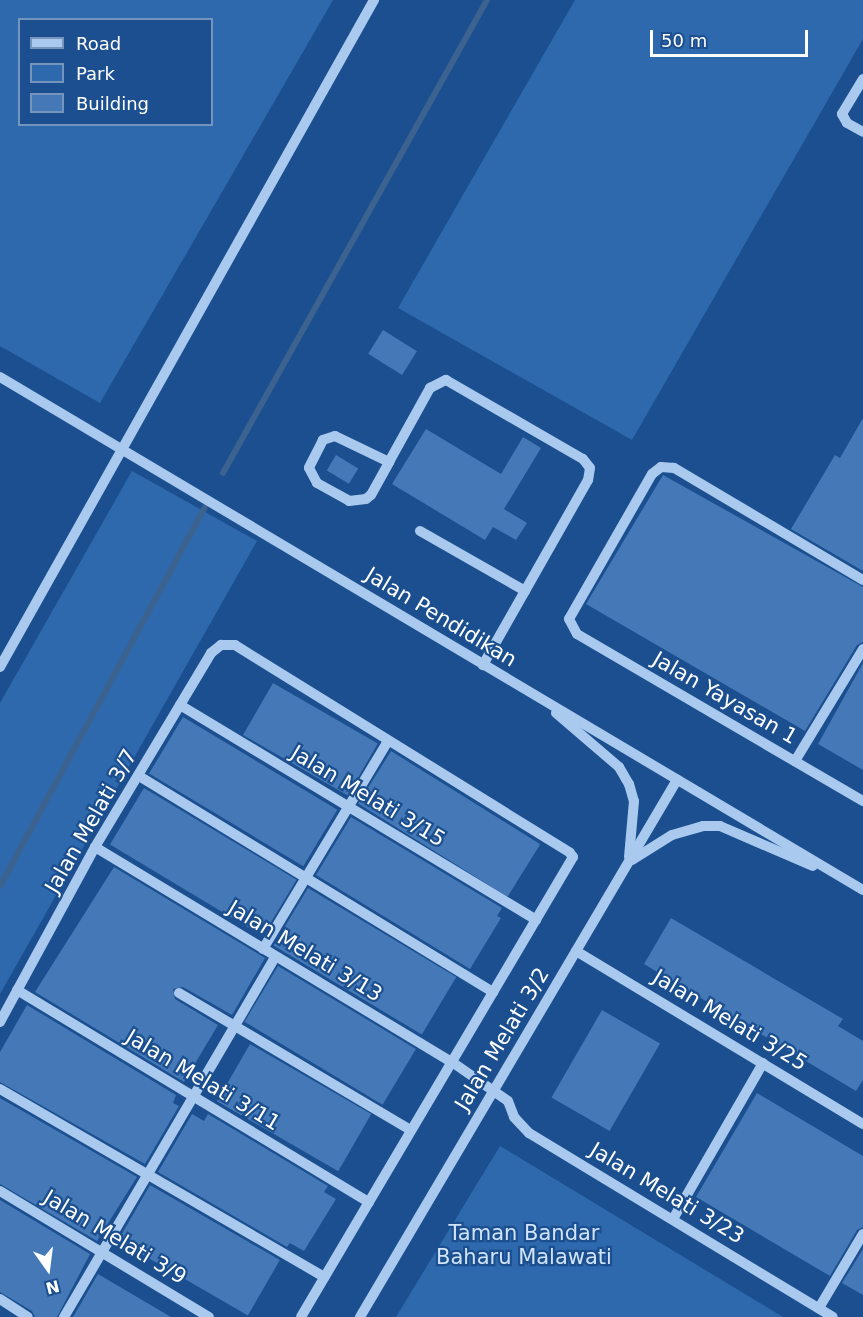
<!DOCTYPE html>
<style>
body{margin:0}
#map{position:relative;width:863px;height:1317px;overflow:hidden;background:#1b4f8f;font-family:"DejaVu Sans",sans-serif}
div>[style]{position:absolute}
.green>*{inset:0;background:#2e69ad}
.stream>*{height:6px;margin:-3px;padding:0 3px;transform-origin:3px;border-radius:3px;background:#3c6290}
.building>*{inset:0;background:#4478b7;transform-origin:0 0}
.minor>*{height:10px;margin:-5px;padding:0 5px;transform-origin:5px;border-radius:5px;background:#a9c9ee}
span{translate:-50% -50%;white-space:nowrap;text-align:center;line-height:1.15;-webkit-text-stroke:4.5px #1b4f8f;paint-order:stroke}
.street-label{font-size:21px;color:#fff}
.park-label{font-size:21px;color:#cfe3fa}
.legend{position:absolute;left:18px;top:18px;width:195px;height:108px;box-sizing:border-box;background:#1b4f8f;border:2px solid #7695bc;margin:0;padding:8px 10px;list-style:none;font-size:18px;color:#fff}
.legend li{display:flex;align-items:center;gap:12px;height:30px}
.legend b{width:30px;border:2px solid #7695bc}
.north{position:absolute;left:18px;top:1239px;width:60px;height:60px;-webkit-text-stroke:4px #1b4f8f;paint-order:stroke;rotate:166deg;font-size:16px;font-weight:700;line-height:24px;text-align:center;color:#fff}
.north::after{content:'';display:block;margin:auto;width:21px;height:27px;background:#fff;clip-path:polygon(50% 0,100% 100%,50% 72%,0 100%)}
.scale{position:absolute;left:650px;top:30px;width:158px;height:27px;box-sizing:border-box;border:3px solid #fff;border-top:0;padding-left:8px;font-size:18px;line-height:21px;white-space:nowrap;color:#fff;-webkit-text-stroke:4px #1b4f8f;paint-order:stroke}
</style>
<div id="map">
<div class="green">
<i style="clip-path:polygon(evenodd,0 0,333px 0,100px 403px,0 346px,0 0,20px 20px,212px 20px,212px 124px,20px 124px,20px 20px)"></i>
<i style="clip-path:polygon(575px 0,863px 0,863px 39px,632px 440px,398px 308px)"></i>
<i style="clip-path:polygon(132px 471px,257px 541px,0 994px,0 703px)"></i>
<i style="clip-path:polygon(500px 1146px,783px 1317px,396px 1317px)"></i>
</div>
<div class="stream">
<i style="left:223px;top:473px;width:542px;rotate:-60.83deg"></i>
<i style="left:0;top:886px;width:430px;rotate:-61.6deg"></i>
</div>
<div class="building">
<i style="left:383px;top:330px;width:40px;height:28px;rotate:32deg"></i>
<i style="clip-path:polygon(863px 418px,863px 571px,791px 529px,835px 455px,840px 458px)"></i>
<i style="clip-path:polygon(426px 429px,501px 474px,523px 437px,541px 448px,504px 509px,527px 523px,516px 540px,493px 527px,485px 540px,392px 484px)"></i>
<i style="left:336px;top:455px;width:26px;height:18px;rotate:31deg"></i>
<i style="clip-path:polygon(663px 475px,863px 587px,863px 642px,857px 645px,805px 731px,586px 604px)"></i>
<i style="clip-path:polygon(863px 663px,863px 770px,818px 744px)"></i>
<i style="left:273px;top:683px;width:121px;height:60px;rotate:30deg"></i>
<i style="left:183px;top:717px;width:180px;height:66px;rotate:31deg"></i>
<i style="left:391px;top:751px;width:176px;height:62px;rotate:32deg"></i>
<i style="left:144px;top:788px;width:178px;height:66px;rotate:31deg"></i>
<i style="clip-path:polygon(351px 817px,502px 908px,497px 916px,501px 918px,470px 969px,316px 875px)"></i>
<i style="clip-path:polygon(114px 867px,265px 958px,232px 1015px,183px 987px,173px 989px,175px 999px,218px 1025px,184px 1082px,35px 992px)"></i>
<i style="left:308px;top:888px;width:173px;height:67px;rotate:31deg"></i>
<i style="clip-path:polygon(671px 918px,843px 1019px,838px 1026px,863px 1041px,863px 1080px,856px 1091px,644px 964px)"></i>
<i style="left:278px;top:966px;width:161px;height:65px;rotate:31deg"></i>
<i style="clip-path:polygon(27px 1005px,176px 1095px,173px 1103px,179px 1106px,145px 1164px,0 1082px,0 1052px)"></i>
<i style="left:602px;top:1010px;width:67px;height:101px;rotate:30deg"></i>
<i style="left:250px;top:1044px;width:140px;height:66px;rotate:30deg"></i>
<i style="clip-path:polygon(757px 1093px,863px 1156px,863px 1227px,857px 1230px,830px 1276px,696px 1197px)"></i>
<i style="clip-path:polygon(0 1098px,137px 1177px,97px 1241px,0 1184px)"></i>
<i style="clip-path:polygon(192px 1114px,204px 1121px,208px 1114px,328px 1186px,324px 1192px,336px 1199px,304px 1251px,290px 1243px,287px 1247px,158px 1172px)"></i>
<i style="left:150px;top:1185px;width:150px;height:64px;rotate:30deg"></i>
<i style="clip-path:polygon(0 1200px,90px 1254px,57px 1317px,35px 1317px,32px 1311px,0 1292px)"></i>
<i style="clip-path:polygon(863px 1249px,863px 1295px,842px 1283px)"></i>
<i style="clip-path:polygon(98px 1274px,171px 1317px,73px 1317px)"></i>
</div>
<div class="minor">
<i style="left:863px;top:79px;width:41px;rotate:121deg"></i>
<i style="left:842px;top:114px;width:10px;rotate:61deg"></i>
<i style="left:847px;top:123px;width:18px;rotate:29deg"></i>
<i style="left:0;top:377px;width:1004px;rotate:30.73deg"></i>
<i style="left:389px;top:462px;width:60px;rotate:-154.3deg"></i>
<i style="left:335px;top:436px;width:13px;rotate:162deg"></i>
<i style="left:323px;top:440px;width:31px;rotate:117deg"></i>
<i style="left:309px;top:468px;width:17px;rotate:62deg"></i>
<i style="left:317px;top:483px;width:37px;rotate:29deg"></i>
<i style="left:349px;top:501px;width:17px;rotate:-7deg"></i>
<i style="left:366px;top:499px;width:6px;rotate:-39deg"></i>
<i style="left:371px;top:495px;width:38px;rotate:-61deg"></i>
<i style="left:389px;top:462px;width:85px;rotate:-61deg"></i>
<i style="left:430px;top:388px;width:18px;rotate:-27deg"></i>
<i style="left:446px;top:380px;width:158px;rotate:30deg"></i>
<i style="left:583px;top:459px;width:11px;rotate:52deg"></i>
<i style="left:590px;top:468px;width:12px;rotate:99deg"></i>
<i style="left:588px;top:480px;width:213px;rotate:119.6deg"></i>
<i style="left:420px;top:531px;width:121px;rotate:29.7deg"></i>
<i style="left:863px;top:580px;width:220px;rotate:-149.3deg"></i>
<i style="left:674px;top:468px;width:13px;rotate:-176deg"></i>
<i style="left:661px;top:467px;width:11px;rotate:142deg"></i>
<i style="left:652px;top:474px;width:167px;rotate:119.8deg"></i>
<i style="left:569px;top:619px;width:17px;rotate:62deg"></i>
<i style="left:577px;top:634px;width:331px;rotate:30.3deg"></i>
<i style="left:0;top:667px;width:765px;rotate:-60.72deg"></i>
<i style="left:180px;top:705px;width:416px;rotate:31.1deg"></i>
<i style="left:556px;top:713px;width:83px;rotate:40.6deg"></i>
<i style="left:619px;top:767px;width:20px;rotate:60deg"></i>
<i style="left:629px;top:784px;width:18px;rotate:74deg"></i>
<i style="left:634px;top:801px;width:56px;rotate:95.1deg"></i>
<i style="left:795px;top:761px;width:131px;rotate:-58.7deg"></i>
<i style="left:139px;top:776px;width:415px;rotate:31.4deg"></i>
<i style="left:95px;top:847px;width:417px;rotate:31.1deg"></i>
<i style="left:452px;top:1062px;width:68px;rotate:34.9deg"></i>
<i style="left:508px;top:1101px;width:17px;rotate:69deg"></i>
<i style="left:514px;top:1117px;width:22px;rotate:47deg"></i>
<i style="left:529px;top:1133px;width:355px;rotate:31.2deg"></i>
<i style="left:632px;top:860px;width:47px;rotate:-32deg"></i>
<i style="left:672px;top:835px;width:32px;rotate:-16deg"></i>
<i style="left:703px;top:826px;width:17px"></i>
<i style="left:720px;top:826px;width:101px;rotate:23.3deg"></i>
<i style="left:263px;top:949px;width:243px;rotate:-59deg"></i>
<i style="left:576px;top:951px;width:335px;rotate:31.1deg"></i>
<i style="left:17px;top:990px;width:411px;rotate:31.1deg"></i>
<i style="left:179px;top:993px;width:269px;rotate:30.6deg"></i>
<i style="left:0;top:1022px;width:199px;rotate:-61.5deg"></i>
<i style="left:95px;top:847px;width:226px;rotate:-59.1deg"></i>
<i style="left:211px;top:653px;width:13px;rotate:-39deg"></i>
<i style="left:221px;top:645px;width:14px"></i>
<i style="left:235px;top:645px;width:394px;rotate:31.8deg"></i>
<i style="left:570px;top:853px;width:5px;rotate:53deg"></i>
<i style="left:573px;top:857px;width:534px;rotate:120.6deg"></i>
<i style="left:0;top:1089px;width:375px;rotate:30.1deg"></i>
<i style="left:0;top:1191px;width:244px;rotate:31.1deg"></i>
<i style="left:673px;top:1219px;width:180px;rotate:-60deg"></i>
<i style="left:0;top:1299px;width:33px;rotate:33deg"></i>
<i style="left:819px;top:1308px;width:86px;rotate:-59.3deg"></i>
<i style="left:64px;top:1317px;width:417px;rotate:-59.6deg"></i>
<i style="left:360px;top:1317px;width:624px;rotate:-59.45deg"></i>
</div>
<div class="street-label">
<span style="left:441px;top:617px;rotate:31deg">Jalan Pendidikan</span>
<span style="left:725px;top:698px;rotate:30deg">Jalan Yayasan 1</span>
<span style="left:368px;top:796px;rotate:31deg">Jalan Melati 3/15</span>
<span style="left:91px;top:821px;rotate:-60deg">Jalan Melati 3/7</span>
<span style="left:305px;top:951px;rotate:31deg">Jalan Melati 3/13</span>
<span style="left:730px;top:1020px;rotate:31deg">Jalan Melati 3/25</span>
<span style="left:502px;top:1039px;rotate:-59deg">Jalan Melati 3/2</span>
<span style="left:203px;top:1080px;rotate:31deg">Jalan Melati 3/11</span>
<span style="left:667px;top:1193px;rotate:31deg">Jalan Melati 3/23</span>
<span style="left:115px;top:1237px;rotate:31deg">Jalan Melati 3/9</span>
</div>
<div class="park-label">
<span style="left:524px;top:1245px">Taman Bandar<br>Baharu Malawati</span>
</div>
<ul class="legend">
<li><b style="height:8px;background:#a9c9ee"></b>Road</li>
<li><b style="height:16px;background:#2e69ad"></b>Park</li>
<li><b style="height:16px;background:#4478b7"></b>Building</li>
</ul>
<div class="north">N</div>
<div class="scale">50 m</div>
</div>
